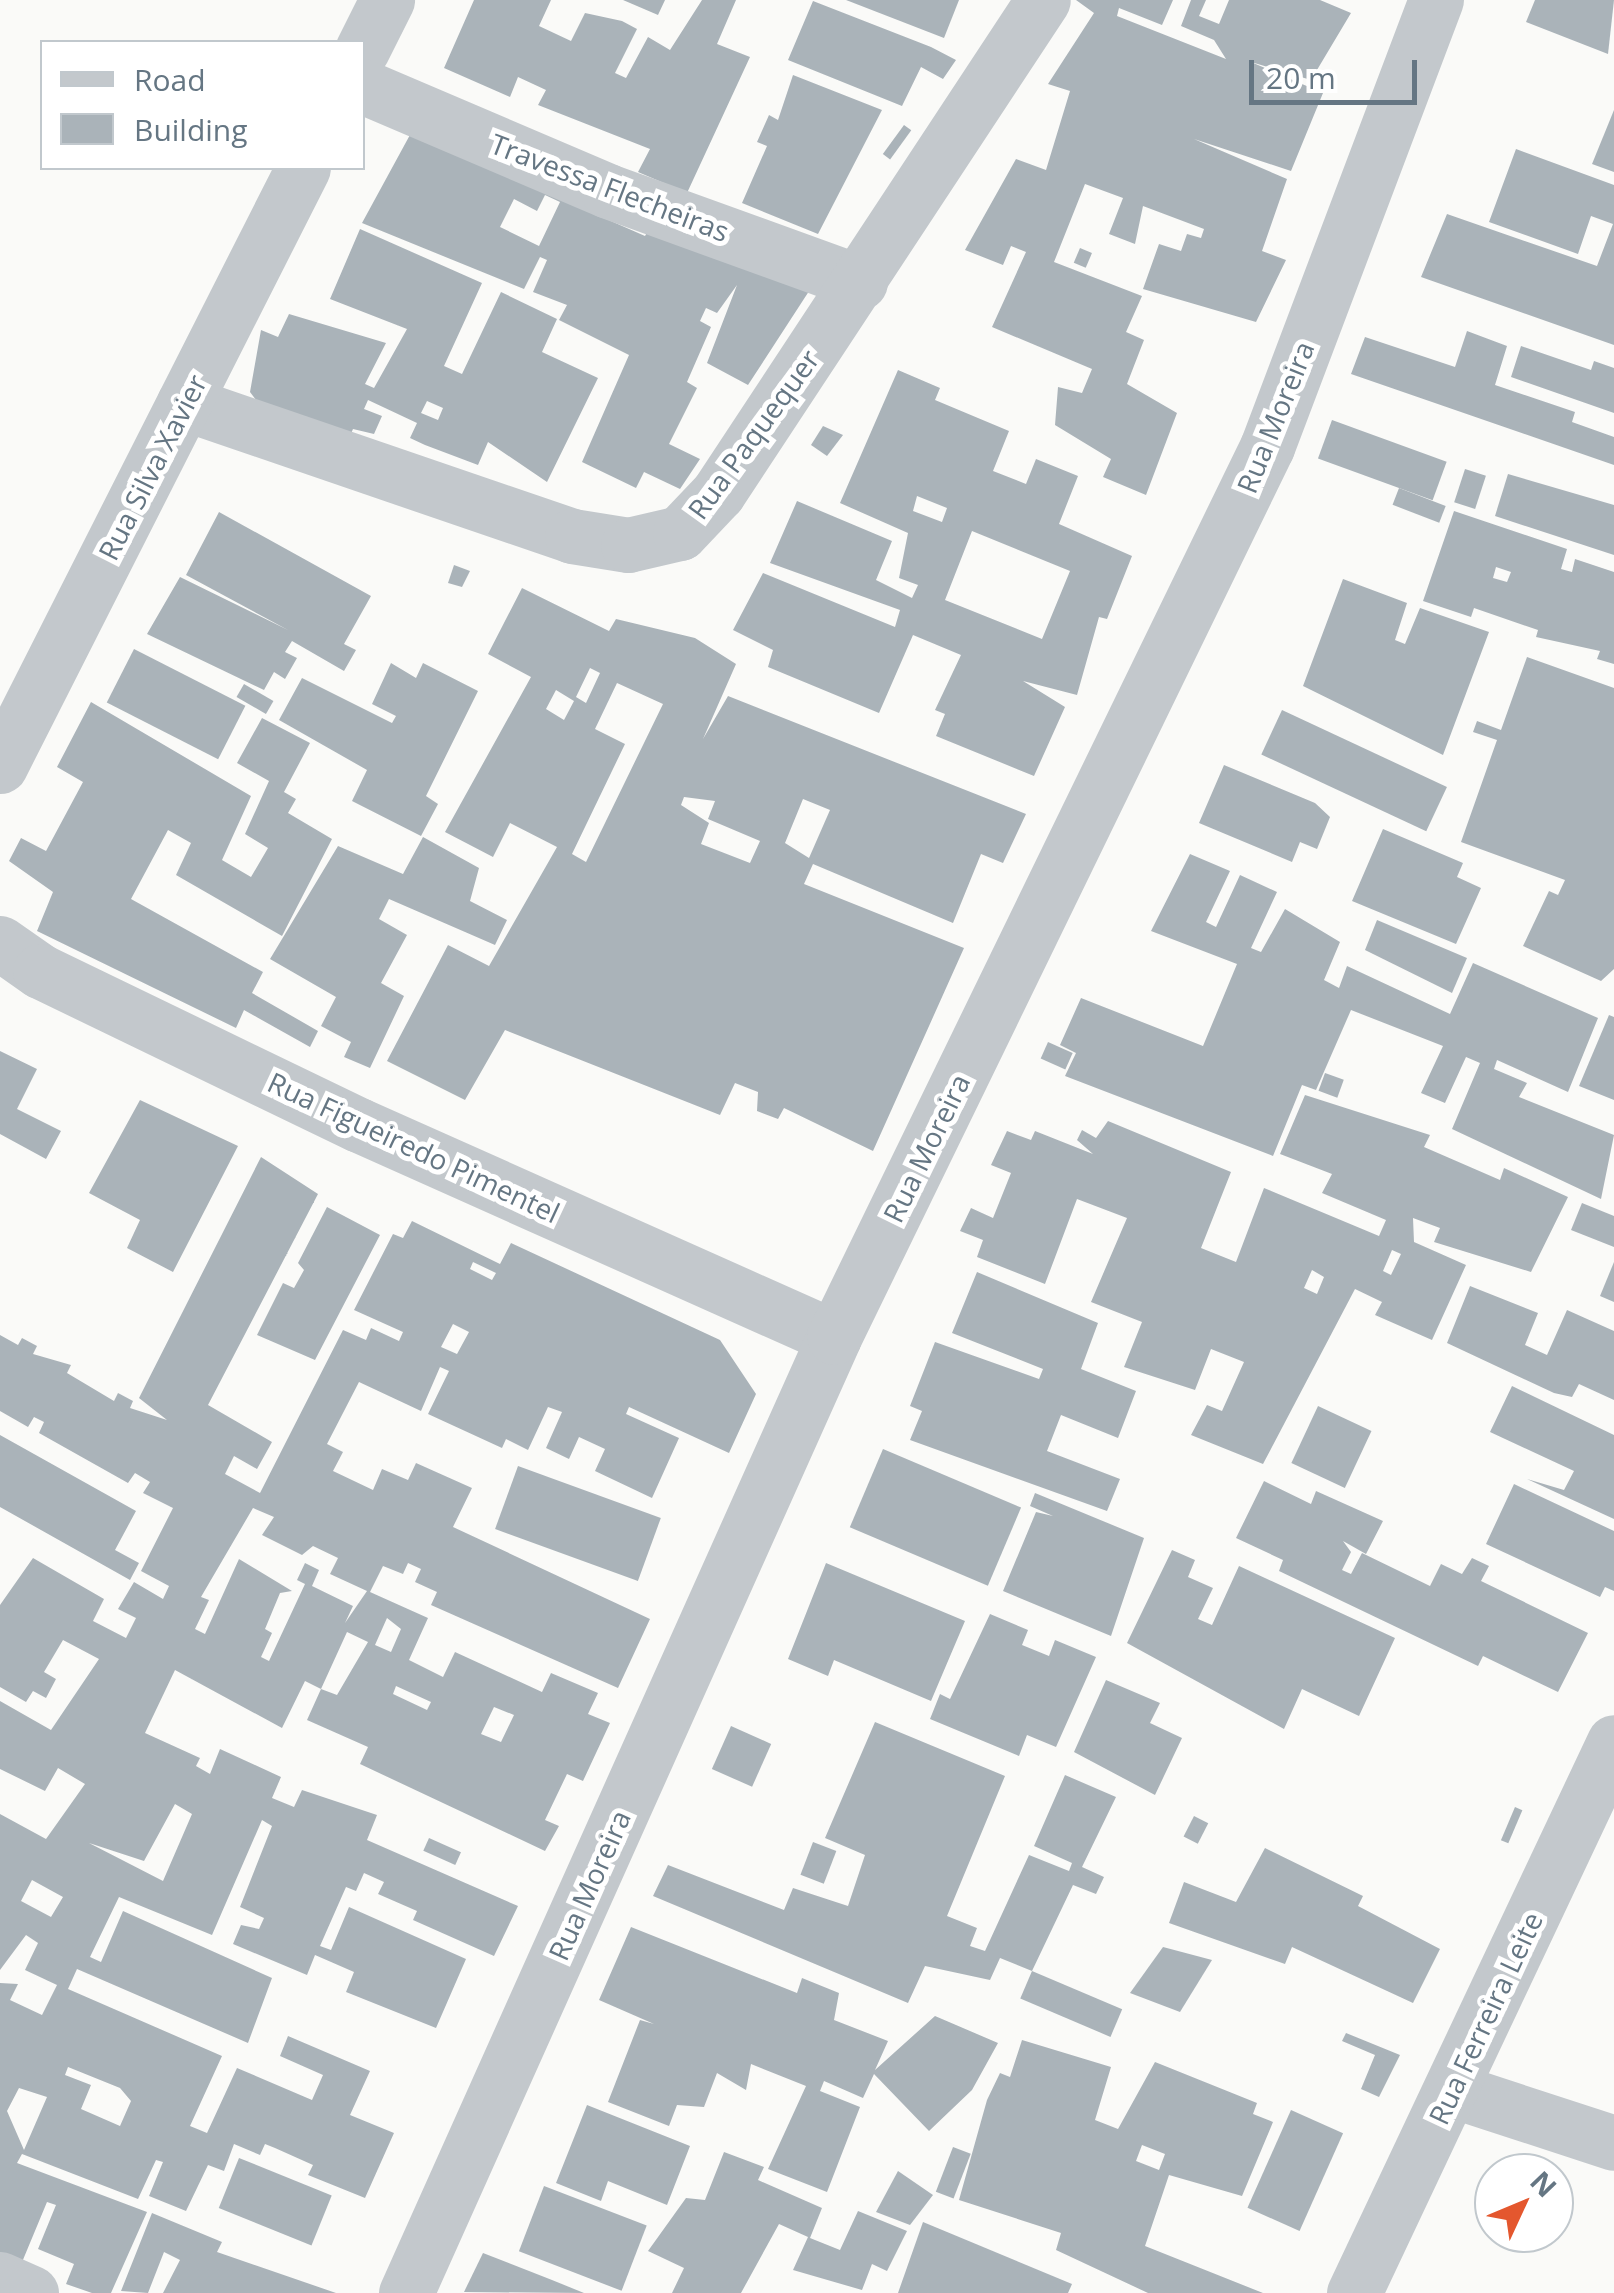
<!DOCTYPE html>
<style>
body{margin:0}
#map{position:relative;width:1614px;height:2293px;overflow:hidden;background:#fafaf8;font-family:"Open Sans",sans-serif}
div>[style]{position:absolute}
.building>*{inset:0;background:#aab3b9;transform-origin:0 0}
.minor>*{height:55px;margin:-27.5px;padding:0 27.5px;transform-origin:27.5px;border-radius:27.5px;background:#c3c8cc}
span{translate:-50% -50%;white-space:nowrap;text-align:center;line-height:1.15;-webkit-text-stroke:10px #fff;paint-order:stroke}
.street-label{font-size:28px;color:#657683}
.legend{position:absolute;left:40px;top:40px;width:325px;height:130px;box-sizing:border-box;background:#fff;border:2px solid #c1c8cd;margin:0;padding:12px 18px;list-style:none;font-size:30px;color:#657683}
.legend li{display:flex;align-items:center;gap:20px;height:50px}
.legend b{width:50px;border:2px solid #c1c8cd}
.north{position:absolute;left:1474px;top:2153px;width:100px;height:100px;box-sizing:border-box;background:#fff;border:2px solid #c1c8cd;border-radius:50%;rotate:46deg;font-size:28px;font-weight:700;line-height:40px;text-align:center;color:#657683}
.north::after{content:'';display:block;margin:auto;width:35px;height:45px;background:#e4572e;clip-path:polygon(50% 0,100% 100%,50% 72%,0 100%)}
.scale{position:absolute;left:1249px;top:60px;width:168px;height:45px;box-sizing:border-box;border:5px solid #657683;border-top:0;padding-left:12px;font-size:30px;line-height:35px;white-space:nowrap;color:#657683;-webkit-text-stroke:8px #fff;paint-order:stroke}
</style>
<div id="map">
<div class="building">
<i style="clip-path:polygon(474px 0,551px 0,539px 26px,571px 41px,585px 13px,622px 21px,637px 29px,615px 73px,626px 78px,648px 37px,670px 50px,702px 0,736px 0,717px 44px,750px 57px,687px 193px,638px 172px,650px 149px,538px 105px,546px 90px,518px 77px,510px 97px,444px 68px)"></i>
<i style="clip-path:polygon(623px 0,665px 0,658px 15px)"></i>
<i style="clip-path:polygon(846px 0,959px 0,944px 38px)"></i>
<i style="clip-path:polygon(1076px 0,1173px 0,1162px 25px,1119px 8px,1117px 16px,1226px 59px,1214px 40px,1181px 26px,1191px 0,1206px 0,1199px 16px,1219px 24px,1229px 0,1320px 0,1351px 13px,1311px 80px,1251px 62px,1323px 93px,1291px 171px,1194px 139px,1287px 179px,1262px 251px,1286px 260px,1256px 322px,1143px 289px,1159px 244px,1181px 251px,1187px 234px,1201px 238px,1204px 229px,1143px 206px,1135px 244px,1109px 234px,1123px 198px,1085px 184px,1054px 262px,1142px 296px,1126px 332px,1144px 340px,1127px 384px,1177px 413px,1146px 495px,1103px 477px,1111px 459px,1055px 425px,1058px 387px,1082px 393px,1092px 369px,992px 327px,1026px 252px,1011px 246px,1003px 265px,965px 250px,1016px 159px,1046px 170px,1070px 91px,1048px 84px,1094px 13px)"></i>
<i style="clip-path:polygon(1535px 0,1614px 0,1608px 54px,1526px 22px)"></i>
<i style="clip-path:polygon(813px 1px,931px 47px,956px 60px,943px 79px,921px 67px,902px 106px,788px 60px)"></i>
<i style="clip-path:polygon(793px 75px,882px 110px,818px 234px,742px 203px,767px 146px,757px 142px,769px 115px,778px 120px)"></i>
<i style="clip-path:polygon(1614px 110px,1614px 172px,1592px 164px)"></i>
<i style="left:904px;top:125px;width:9px;height:36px;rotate:36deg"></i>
<i style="clip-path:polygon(evenodd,411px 133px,645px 236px,652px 224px,813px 285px,748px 385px,707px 363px,737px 285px,717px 313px,706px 308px,700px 321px,711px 327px,687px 382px,697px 388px,669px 444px,700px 459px,680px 489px,644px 472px,636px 488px,582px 462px,629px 355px,559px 320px,567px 305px,533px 292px,547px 260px,540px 257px,524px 289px,362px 223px,411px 133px,545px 195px,560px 202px,539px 246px,500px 227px,514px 199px,537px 211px,545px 195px)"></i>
<i style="clip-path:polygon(1516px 149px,1614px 185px,1614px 345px,1421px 277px,1447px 214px,1597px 266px,1613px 224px,1591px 216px,1578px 254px,1489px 222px)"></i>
<i style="clip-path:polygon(evenodd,360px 229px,482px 283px,444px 366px,462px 374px,501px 292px,557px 319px,542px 352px,598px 378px,547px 482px,488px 442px,478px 465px,425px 445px,410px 438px,417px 423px,368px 400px,364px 409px,382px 416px,374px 434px,353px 429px,342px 455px,268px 416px,250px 392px,261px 330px,278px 337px,289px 314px,386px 343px,365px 384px,374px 388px,407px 329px,330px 299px,360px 229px,427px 401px,443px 408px,438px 420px,421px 413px,427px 401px)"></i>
<i style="left:1080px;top:248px;width:13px;height:16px;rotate:23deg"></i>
<i style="clip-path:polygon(1467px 331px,1507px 346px,1495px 385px,1575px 412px,1572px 422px,1614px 437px,1614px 465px,1351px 374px,1365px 337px,1455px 367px)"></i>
<i style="clip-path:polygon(1521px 346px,1591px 370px,1594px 361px,1614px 368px,1614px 413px,1511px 377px)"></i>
<i style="clip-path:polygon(evenodd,898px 370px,940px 388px,935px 400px,1009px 431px,993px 471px,1026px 484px,1036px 459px,1078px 476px,1059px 524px,1132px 556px,1107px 619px,1099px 617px,1077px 695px,1023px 681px,1065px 707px,1034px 776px,936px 736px,945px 714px,935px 710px,961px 655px,913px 635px,879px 713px,768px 667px,773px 650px,733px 630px,763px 573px,895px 627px,900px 610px,770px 563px,797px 501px,892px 541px,876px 580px,912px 598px,918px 585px,899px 578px,908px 533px,840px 503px,898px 370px,917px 496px,947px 508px,942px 522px,913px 511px,917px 496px,898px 370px,972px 531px,1070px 571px,1042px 639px,945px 600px,972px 531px)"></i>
<i style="left:1332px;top:420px;width:122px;height:41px;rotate:20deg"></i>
<i style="clip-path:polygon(823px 426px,843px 435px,827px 456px,811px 445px)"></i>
<i style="left:1465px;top:469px;width:22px;height:35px;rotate:18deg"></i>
<i style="clip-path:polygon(1508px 474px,1614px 505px,1614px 555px,1495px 516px)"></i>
<i style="left:1399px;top:488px;width:50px;height:18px;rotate:21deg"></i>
<i style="clip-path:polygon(evenodd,1454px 511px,1567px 549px,1561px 569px,1572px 572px,1575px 559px,1614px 572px,1614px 664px,1597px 659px,1600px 651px,1536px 637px,1538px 630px,1474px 608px,1471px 617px,1423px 601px,1454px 511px,1496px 567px,1511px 572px,1507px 582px,1493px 578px,1496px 567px)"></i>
<i style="clip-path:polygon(219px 512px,371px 596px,344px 644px,356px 650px,344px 671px,292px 641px,285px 652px,297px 658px,285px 679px,274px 672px,264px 690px,147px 634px,180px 577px,288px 630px,186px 575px)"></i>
<i style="clip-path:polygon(454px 565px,470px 571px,462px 587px,448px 583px)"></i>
<i style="clip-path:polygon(1343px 579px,1407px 603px,1395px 640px,1405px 644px,1420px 608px,1489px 632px,1443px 755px,1303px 686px)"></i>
<i style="clip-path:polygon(evenodd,522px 588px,609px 631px,616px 619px,695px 638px,736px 664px,703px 739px,728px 696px,1026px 814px,1003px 863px,981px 854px,953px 923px,813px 864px,804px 884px,964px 948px,873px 1151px,784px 1108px,778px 1119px,757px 1111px,758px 1092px,735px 1083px,720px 1115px,505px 1030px,465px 1100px,387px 1061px,448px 945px,489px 966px,557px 847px,510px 823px,493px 857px,445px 832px,531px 677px,488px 654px,522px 588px,590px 668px,600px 673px,586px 703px,576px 697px,590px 668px,522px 588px,617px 683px,663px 704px,586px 862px,572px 854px,625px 744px,595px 729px,617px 683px,522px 588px,556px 690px,574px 701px,564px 720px,546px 709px,556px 690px,522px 588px,684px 797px,715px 801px,708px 819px,760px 841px,750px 863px,701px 844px,709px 823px,681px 805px,684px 797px,522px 588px,803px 799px,830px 810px,809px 858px,785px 843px,803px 799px)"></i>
<i style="left:134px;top:649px;width:125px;height:60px;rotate:27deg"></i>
<i style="clip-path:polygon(1527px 657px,1614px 688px,1614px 969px,1601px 981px,1523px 946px,1549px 891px,1558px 895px,1565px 880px,1461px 842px,1497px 740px,1473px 732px,1477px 721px,1501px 730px)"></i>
<i style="clip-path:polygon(391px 663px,416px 678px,423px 663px,478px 691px,426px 796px,438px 804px,421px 836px,352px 801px,367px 770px,279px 720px,302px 678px,392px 723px,396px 716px,372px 704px)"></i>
<i style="left:244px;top:684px;width:34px;height:15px;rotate:30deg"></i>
<i style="clip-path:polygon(91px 702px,251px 796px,222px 860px,251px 877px,268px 848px,245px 834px,269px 781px,237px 763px,262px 718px,310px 743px,284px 792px,296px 799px,288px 813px,332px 839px,282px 936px,176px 875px,191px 843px,168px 830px,131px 899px,263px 972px,252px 993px,318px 1031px,310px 1047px,244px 1010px,236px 1028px,37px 931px,53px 892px,9px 861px,21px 838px,46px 851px,83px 782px,57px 767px)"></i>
<i style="left:1282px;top:710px;width:182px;height:49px;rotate:25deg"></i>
<i style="clip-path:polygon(1224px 765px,1315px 803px,1330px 817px,1317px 849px,1300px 842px,1292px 862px,1199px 823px)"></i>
<i style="clip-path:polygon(1383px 829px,1463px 863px,1457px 877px,1481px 888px,1456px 944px,1352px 901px)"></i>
<i style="clip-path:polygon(423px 837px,479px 868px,470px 901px,507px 920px,495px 945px,389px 899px,379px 919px,407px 935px,381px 983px,404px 996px,370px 1068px,344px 1057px,351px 1042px,321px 1026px,336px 997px,270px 959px,338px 846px,403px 874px)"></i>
<i style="clip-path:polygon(1190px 854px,1230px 871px,1206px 922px,1216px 927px,1240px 875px,1277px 892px,1251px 948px,1261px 952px,1285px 909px,1340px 942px,1324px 980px,1339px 988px,1347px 966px,1450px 1014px,1473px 963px,1598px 1018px,1568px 1092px,1497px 1060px,1494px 1069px,1527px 1083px,1519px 1097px,1614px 1135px,1601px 1199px,1452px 1129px,1480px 1063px,1466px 1057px,1445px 1103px,1421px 1093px,1443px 1046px,1351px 1010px,1316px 1090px,1302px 1085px,1273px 1156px,1065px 1076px,1076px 1053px,1060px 1045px,1081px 998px,1203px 1046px,1237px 964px,1151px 931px)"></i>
<i style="clip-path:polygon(1377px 920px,1467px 958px,1452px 993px,1365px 950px)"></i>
<i style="clip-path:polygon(1609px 1015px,1614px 1017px,1614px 1100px,1579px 1086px)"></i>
<i style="left:1048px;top:1042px;width:27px;height:18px;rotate:24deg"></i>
<i style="clip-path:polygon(0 1051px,37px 1069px,17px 1109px,61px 1131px,46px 1159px,0 1134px)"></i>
<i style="left:1325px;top:1073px;width:20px;height:19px;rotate:20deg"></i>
<i style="clip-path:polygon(evenodd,1305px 1095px,1430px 1135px,1424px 1147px,1500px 1180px,1504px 1168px,1568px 1197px,1531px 1272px,1434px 1242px,1440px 1228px,1413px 1218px,1414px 1242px,1466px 1265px,1432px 1340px,1375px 1315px,1382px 1302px,1355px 1289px,1263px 1464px,1191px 1435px,1207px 1405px,1222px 1411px,1244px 1362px,1211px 1349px,1195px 1390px,1124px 1367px,1142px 1322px,1091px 1302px,1127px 1218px,1077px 1199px,1045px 1284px,977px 1257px,983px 1240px,960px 1231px,971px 1208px,993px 1218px,1011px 1173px,991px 1165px,1007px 1131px,1031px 1140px,1035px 1131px,1093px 1154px,1077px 1140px,1082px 1130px,1096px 1138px,1108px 1121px,1231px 1172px,1201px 1248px,1236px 1262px,1264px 1188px,1379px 1236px,1386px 1220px,1322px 1193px,1332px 1174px,1280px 1154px,1305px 1095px,1392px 1250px,1401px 1254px,1391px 1275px,1383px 1271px,1392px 1250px,1305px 1095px,1312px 1270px,1324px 1277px,1317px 1294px,1304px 1288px,1312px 1270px)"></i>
<i style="clip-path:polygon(140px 1100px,238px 1146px,173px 1272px,127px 1248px,140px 1220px,89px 1193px)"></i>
<i style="clip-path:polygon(evenodd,261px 1157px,318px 1194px,208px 1405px,272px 1442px,257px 1469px,234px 1456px,225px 1474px,260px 1493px,343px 1330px,366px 1340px,371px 1328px,399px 1341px,403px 1332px,354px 1310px,393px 1234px,403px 1238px,412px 1221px,500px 1264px,511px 1243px,720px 1340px,756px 1394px,729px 1453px,629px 1407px,626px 1414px,679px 1438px,652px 1498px,595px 1471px,605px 1449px,579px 1437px,569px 1459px,546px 1448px,562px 1412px,548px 1407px,528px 1450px,506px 1439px,502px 1448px,428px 1414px,449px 1371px,440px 1367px,421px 1411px,359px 1382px,327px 1444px,343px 1452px,333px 1471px,373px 1490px,382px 1469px,408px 1480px,416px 1463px,472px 1488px,453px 1527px,650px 1619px,618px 1688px,431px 1605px,437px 1592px,415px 1582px,421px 1569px,408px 1563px,403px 1574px,383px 1566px,370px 1592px,428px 1618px,409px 1660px,443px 1677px,455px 1652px,542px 1692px,551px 1673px,598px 1693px,588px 1714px,610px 1723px,583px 1781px,567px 1774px,545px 1820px,559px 1826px,545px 1851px,360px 1764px,368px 1747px,307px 1720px,321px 1689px,337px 1695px,368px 1642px,347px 1632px,321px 1689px,305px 1681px,282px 1728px,175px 1670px,145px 1733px,200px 1758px,196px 1766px,210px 1774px,220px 1749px,281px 1777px,272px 1798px,294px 1807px,302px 1790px,377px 1815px,367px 1840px,518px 1906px,494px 1956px,413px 1920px,417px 1911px,378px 1894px,384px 1882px,364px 1873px,356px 1891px,346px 1887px,320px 1946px,331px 1950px,349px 1907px,466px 1959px,436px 2028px,346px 1992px,354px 1972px,315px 1955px,307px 1975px,233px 1944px,241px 1925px,259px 1929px,264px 1918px,240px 1907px,272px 1826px,262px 1820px,212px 1935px,119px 1897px,90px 1957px,101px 1962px,123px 1911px,272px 1978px,248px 2043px,77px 1969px,68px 1989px,222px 2056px,190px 2126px,207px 2133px,237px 2068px,312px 2100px,323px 2075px,280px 2056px,288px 2036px,370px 2071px,350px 2115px,394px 2133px,365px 2198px,308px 2175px,313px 2165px,275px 2148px,265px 2144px,260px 2155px,234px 2144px,224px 2171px,208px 2165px,186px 2211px,149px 2196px,163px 2162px,156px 2160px,138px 2199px,22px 2154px,17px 2163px,147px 2212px,111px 2293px,92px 2293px,66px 2284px,74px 2264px,38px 2249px,56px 2205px,47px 2202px,20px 2267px,0 2259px,0 1983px,18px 1984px,10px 2000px,42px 2015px,57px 1985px,25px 1970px,38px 1943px,26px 1935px,0 1970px,0 1814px,46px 1839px,85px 1784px,58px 1768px,45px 1791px,0 1769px,0 1701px,51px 1730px,99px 1659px,63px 1640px,44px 1672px,56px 1679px,46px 1698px,33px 1691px,26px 1702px,0 1687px,0 1605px,33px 1558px,104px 1599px,93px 1621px,126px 1638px,136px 1618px,118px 1609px,134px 1582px,163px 1599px,169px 1586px,141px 1571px,173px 1508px,143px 1493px,150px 1482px,135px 1473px,128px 1483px,39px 1433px,44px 1422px,34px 1417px,28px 1427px,0 1411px,0 1335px,18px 1345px,22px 1338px,37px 1346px,33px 1354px,71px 1365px,67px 1373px,114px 1401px,118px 1393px,133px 1401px,130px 1408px,167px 1420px,139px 1398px,261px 1157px,473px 1262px,496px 1273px,492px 1280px,470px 1269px,473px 1262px,261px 1157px,453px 1324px,469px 1332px,457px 1354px,441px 1347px,453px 1324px,261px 1157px,253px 1508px,274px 1517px,262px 1535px,302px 1555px,313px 1546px,338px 1558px,330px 1574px,367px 1591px,345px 1623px,353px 1606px,312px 1586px,319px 1570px,305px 1563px,297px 1580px,305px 1584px,269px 1661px,261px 1657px,272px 1633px,265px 1629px,280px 1593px,292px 1591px,239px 1559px,205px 1634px,195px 1629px,209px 1600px,201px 1597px,253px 1508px,261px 1157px,387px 1618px,401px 1629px,391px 1652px,375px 1645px,387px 1618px,261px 1157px,396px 1686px,431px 1702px,427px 1710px,393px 1694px,396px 1686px,261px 1157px,494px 1707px,514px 1715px,501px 1742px,481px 1734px,494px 1707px,261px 1157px,175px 1804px,192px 1814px,163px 1881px,89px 1843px,144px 1861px,175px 1804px,261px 1157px,32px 1880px,63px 1897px,51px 1917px,21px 1901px,32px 1880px,261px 1157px,68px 2067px,120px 2088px,131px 2101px,120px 2126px,81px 2109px,91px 2085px,65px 2075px,68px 2067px,261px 1157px,19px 2088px,47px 2097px,24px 2150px,7px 2111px,19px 2088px)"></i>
<i style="clip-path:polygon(1582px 1203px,1614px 1216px,1614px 1247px,1571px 1230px)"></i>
<i style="clip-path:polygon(327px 1207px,380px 1235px,315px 1360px,257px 1335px,283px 1283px,294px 1288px,304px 1270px,298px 1263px)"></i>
<i style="clip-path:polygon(1614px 1262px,1614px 1302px,1600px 1296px)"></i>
<i style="clip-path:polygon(977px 1272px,1098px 1323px,1081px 1369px,1136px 1391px,1118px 1438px,1061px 1415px,1047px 1451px,1120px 1479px,1107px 1511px,910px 1440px,922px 1411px,910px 1406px,935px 1342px,1039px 1379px,1043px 1369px,952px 1333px)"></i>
<i style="clip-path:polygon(1470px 1286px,1538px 1313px,1525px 1345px,1547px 1355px,1567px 1310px,1614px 1331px,1614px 1400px,1579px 1384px,1572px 1397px,1554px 1393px,1447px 1343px)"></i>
<i style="clip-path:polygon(1512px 1386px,1614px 1435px,1614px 1519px,1527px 1479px,1564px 1490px,1574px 1471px,1490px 1432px)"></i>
<i style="left:1318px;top:1406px;width:59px;height:63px;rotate:25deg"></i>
<i style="clip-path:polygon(0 1435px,136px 1511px,115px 1550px,139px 1563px,130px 1580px,0 1507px)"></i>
<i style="left:883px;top:1449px;width:150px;height:85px;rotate:23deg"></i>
<i style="left:518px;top:1466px;width:152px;height:67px;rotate:20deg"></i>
<i style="clip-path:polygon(1264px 1481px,1311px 1504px,1316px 1491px,1383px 1521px,1366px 1554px,1343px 1541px,1351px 1552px,1342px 1570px,1351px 1574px,1362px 1553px,1430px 1586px,1441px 1564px,1462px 1574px,1472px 1558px,1489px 1566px,1481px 1581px,1588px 1633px,1558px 1692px,1483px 1656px,1478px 1666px,1279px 1571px,1283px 1560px,1236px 1538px)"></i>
<i style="clip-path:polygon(1514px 1484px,1614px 1531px,1614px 1591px,1605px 1587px,1600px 1597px,1486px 1544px)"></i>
<i style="clip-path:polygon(1035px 1493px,1144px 1538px,1111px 1636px,1003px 1591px,1036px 1512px,1053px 1516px,1030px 1506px)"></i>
<i style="clip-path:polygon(1172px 1550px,1195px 1560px,1188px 1577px,1213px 1588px,1198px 1619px,1212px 1625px,1239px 1566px,1395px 1638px,1359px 1716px,1302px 1689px,1284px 1729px,1127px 1643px)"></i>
<i style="clip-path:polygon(826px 1563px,965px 1621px,931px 1701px,834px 1660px,828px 1676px,788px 1659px)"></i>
<i style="clip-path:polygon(990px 1614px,1028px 1630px,1022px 1645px,1049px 1656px,1055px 1640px,1096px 1657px,1056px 1747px,1027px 1735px,1019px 1756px,930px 1719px,940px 1694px,950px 1699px)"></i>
<i style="clip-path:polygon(1106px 1680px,1160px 1703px,1150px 1723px,1182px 1738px,1155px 1795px,1074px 1752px)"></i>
<i style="clip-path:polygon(875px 1722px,1005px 1776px,947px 1916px,977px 1928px,970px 1946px,985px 1951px,1029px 1855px,1069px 1871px,1072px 1863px,1034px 1846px,1065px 1775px,1116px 1797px,1082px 1867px,1104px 1877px,1096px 1894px,1073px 1885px,1032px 1971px,1000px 1958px,990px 1980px,925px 1966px,908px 2003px,653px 1896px,668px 1865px,784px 1910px,793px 1888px,848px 1906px,865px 1855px,825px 1838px)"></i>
<i style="left:731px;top:1726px;width:44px;height:47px;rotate:24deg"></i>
<i style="left:1515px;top:1807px;width:8px;height:36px;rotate:23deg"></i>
<i style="left:1194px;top:1816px;width:16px;height:23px;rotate:27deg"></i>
<i style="left:429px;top:1838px;width:35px;height:14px;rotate:24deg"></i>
<i style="left:813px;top:1842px;width:25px;height:35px;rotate:21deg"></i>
<i style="clip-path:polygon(1265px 1848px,1363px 1896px,1358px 1906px,1440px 1949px,1413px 2003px,1292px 1947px,1285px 1964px,1169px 1923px,1184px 1882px,1236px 1902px)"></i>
<i style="clip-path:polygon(631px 1927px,797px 1993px,802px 1978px,839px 1993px,834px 2020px,888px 2041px,875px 2070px,935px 2016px,998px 2043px,972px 2090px,929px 2131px,874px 2074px,863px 2098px,824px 2081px,820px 2091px,860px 2107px,827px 2192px,768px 2169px,806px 2086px,751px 2064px,746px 2090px,717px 2073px,704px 2107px,677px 2105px,669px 2126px,608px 2102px,640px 2020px,654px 2024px,599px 2000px)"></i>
<i style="clip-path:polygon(1163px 1947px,1212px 1960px,1180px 2012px,1130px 1993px)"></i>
<i style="left:1032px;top:1971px;width:98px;height:30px;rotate:23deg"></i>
<i style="clip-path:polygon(1346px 2033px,1400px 2055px,1379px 2097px,1361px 2089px,1375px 2055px,1342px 2041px)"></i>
<i style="clip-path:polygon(evenodd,1022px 2040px,1111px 2067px,1095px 2120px,1118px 2129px,1155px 2062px,1257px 2103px,1253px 2114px,1273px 2122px,1242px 2196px,1169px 2175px,1145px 2246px,1263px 2293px,1148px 2293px,1056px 2250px,1061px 2233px,959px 2200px,987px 2100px,1000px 2073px,1010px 2077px,1022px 2040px,1142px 2145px,1165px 2154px,1159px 2170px,1136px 2161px,1142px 2145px)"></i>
<i style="clip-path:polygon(587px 2105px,690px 2146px,667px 2205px,608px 2181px,601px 2201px,556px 2183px)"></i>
<i style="left:1291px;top:2110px;width:57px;height:107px;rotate:24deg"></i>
<i style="left:953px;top:2147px;width:19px;height:48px;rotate:21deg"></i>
<i style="clip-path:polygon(724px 2152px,764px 2167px,758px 2180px,822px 2208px,810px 2238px,840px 2250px,858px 2211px,907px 2231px,887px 2271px,872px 2264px,862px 2290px,793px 2270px,808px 2237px,779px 2224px,741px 2293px,672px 2293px,684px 2268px,648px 2251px,686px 2198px,705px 2200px)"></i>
<i style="left:239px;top:2158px;width:100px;height:54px;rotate:22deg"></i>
<i style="clip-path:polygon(898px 2171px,933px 2195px,910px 2225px,876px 2212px)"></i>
<i style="left:544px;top:2186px;width:110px;height:70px;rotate:21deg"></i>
<i style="clip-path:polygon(152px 2213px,222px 2242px,217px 2252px,336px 2293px,163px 2293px,180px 2260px,164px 2252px,148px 2293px,121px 2291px)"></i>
<i style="clip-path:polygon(923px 2222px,1072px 2284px,1068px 2293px,898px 2293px)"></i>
<i style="clip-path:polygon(483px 2253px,552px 2280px,584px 2293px,464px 2292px)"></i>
</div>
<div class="minor">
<i style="left:362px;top:50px;width:56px;rotate:-63.4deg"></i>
<i style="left:362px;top:86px;width:267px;rotate:23.1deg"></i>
<i style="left:608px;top:191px;width:268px;rotate:19.9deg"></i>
<i style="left:184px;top:403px;width:410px;rotate:18.9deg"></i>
<i style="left:572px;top:536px;width:57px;rotate:9.1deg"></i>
<i style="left:628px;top:545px;width:53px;rotate:-13deg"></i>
<i style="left:680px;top:533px;width:55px;rotate:-46.5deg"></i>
<i style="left:718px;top:493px;width:590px;rotate:-56.61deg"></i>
<i style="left:0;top:766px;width:670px;rotate:-63.13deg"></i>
<i style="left:0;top:943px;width:49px;rotate:35deg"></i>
<i style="left:40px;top:971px;width:354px;rotate:25.8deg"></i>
<i style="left:359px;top:1125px;width:520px;rotate:24.05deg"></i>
<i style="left:1452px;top:2090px;width:170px;rotate:18.1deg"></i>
<i style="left:0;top:2279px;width:34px;rotate:24deg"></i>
<i style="left:406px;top:2293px;width:1047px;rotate:-65.88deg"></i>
<i style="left:834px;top:1337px;width:990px;rotate:-64.06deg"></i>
<i style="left:1267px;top:447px;width:478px;rotate:-69.3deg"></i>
<i style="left:1354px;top:2293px;width:609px;rotate:-64.74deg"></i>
</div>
<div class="street-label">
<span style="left:610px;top:187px;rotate:21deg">Travessa Flecheiras</span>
<span style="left:1275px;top:417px;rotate:-68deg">Rua Moreira</span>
<span style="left:753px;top:434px;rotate:-54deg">Rua Paquequer</span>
<span style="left:152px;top:467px;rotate:-63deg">Rua Silva Xavier</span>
<span style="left:414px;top:1147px;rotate:25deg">Rua Figueiredo Pimentel</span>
<span style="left:926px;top:1148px;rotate:-64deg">Rua Moreira</span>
<span style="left:589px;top:1885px;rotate:-66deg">Rua Moreira</span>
<span style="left:1485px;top:2018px;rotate:-65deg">Rua Ferreira Leite</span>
</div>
<ul class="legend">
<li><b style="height:12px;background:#c3c8cc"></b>Road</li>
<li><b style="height:28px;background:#aab3b9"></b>Building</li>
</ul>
<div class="north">N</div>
<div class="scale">20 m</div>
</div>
